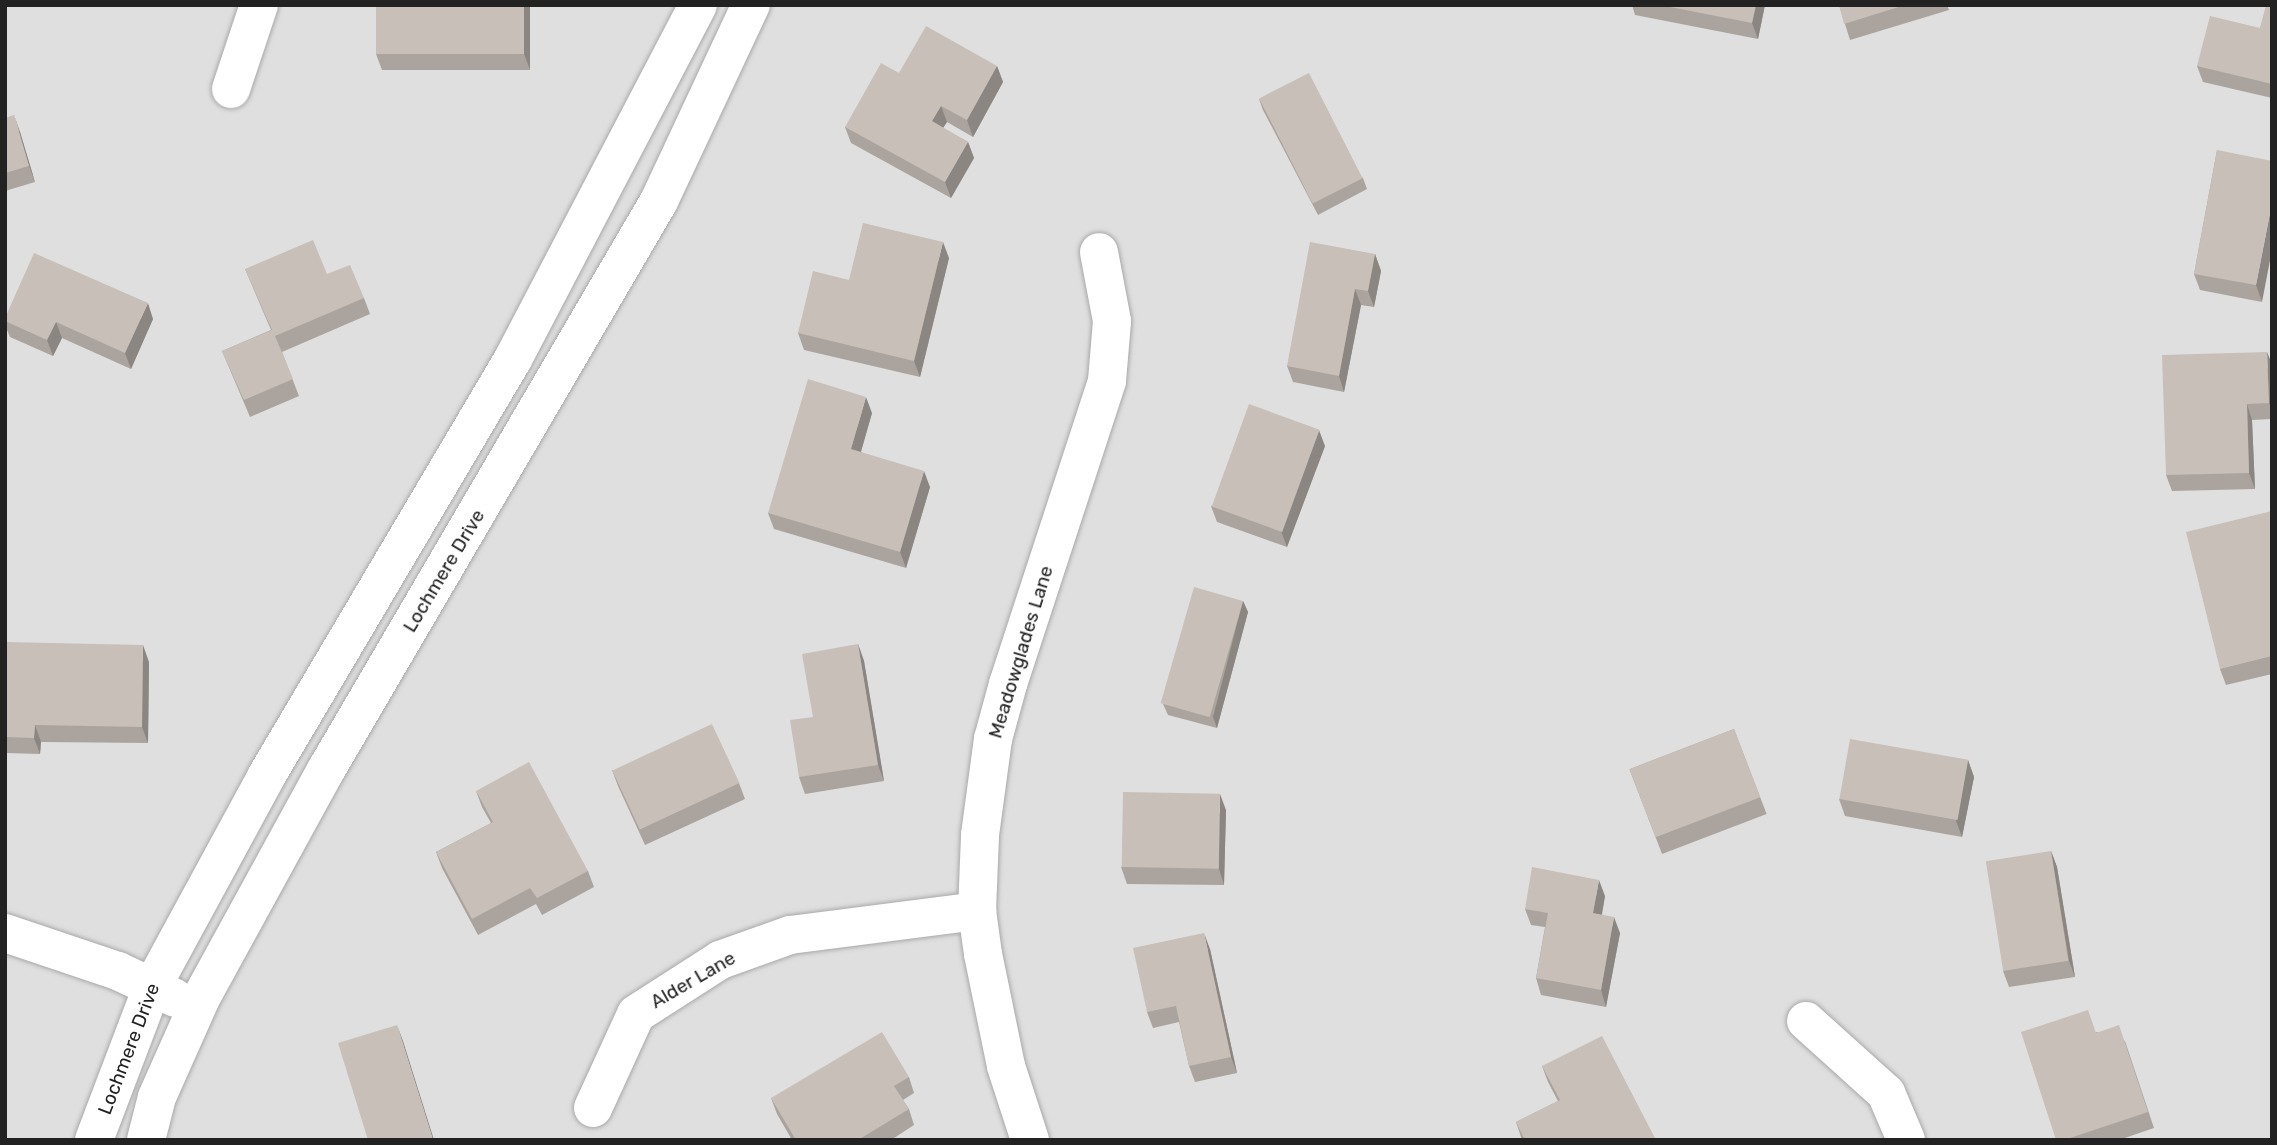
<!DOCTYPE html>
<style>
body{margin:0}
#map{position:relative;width:2277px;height:1145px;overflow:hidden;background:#f2efe9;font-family:Rubik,sans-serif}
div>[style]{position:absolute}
.residential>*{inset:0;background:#e0dfdf;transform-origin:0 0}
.roads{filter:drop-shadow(0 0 2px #a9a9a9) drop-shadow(0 0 2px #a9a9a9)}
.minor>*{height:38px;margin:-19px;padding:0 19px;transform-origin:19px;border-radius:19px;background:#fff}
.wall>*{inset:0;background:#aba49e;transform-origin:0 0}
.shaded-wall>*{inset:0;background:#8b8681}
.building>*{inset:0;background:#c7bfb8;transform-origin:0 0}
span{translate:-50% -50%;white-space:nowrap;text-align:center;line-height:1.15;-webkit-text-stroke:7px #fff;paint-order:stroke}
.street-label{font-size:19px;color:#222}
.frame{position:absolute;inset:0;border:7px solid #222;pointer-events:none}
</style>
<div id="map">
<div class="residential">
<i style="left:5px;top:5px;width:2267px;height:1135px"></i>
</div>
<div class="roads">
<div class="minor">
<i style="left:231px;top:89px;width:89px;rotate:-71.6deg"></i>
<i style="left:5px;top:933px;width:119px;rotate:18.6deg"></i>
<i style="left:118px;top:971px;width:63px;rotate:25.3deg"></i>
<i style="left:1806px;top:1021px;width:108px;rotate:42deg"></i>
<i style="left:1886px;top:1093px;width:51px;rotate:66.9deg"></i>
<i style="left:593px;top:1108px;width:103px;rotate:-65.4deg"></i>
<i style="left:636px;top:1014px;width:100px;rotate:-32.7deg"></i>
<i style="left:720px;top:960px;width:74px;rotate:-19.7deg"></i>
<i style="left:790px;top:935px;width:189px;rotate:-7.3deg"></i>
<i style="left:94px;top:1140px;width:164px;rotate:-69.2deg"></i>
<i style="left:152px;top:987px;width:241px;rotate:-61.5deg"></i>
<i style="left:267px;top:775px;width:483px;rotate:-59.4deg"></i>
<i style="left:513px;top:359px;width:399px;rotate:-62.4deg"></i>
<i style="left:146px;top:1140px;width:44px;rotate:-75.7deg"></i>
<i style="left:157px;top:1097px;width:108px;rotate:-66deg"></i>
<i style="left:201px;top:998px;width:260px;rotate:-61.3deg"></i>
<i style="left:326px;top:770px;width:659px;rotate:-59.66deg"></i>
<i style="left:659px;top:201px;width:217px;rotate:-64.9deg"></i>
<i style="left:1030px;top:1140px;width:78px;rotate:-108deg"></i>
<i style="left:1006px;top:1066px;width:114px;rotate:-101.6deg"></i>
<i style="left:983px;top:954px;width:43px;rotate:-97.9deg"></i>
<i style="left:977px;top:911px;width:76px;rotate:-87.7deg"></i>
<i style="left:980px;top:835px;width:97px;rotate:-82.3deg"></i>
<i style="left:993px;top:739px;width:57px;rotate:-74.7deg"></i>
<i style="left:1008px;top:684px;width:319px;rotate:-71.9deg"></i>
<i style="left:1107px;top:381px;width:60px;rotate:-85.2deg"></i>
<i style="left:1112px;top:321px;width:70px;rotate:-100.7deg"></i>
</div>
</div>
<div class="wall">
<i style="clip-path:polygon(530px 5px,530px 70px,382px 70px,376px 54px)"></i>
<i style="clip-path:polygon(1632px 5px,1765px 5px,1758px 39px,1635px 15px)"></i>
<i style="clip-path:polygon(1839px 5px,1947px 5px,1949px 10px,1850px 40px)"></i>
<i style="clip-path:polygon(2272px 5px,2272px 98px,2203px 82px,2197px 66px,2260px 28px)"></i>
<i style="clip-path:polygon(997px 66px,1003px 82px,973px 137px,947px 122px,943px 128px,968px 142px,974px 158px,951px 198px,851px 143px,845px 127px,899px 73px)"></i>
<i style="clip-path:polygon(1259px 99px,1363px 178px,1367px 189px,1318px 215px,1263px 110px)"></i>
<i style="clip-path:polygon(5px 118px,20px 132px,35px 182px,5px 191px)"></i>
<i style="clip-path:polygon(2217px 150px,2262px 302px,2200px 290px,2194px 274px)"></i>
<i style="clip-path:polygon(1375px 254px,1381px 271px,1374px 307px,1361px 305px,1344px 392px,1293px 382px,1287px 366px)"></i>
<i style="clip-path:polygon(949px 258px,920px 377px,804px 350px,798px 333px,849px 280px)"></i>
<i style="clip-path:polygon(245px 269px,327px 274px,364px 298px,370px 314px,282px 352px,299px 396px,250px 417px,222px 351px,271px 330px)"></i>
<i style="clip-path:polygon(5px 318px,153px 319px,131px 369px,62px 338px,53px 356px,10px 337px,5px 325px)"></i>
<i style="clip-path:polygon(2272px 364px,2272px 419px,2252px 420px,2255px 489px,2172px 491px,2166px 475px)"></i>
<i style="clip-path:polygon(872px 413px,861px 452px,930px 487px,906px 568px,774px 529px,768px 513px)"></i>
<i style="clip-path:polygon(1325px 446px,1287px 547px,1217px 522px,1211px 506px)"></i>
<i style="clip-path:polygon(2272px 511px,2272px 674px,2226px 685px,2220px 669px)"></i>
<i style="clip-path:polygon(1243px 601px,1248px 612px,1217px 728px,1168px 715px,1163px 704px)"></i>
<i style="clip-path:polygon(5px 642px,149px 662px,148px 743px,41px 742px,40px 754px,5px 753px)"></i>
<i style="clip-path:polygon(858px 644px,864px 661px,884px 781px,805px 794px,799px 777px,813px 717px)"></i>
<i style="left:1734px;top:729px;width:91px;height:112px;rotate:69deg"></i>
<i style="clip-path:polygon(1968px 760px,1974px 777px,1962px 837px,1845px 816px,1839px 799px)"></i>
<i style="clip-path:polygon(612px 770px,739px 783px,745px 799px,645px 845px,618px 786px)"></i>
<i style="clip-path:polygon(476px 791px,588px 871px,594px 887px,542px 915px,536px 904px,478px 935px,442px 868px,436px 852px,491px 823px,482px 807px)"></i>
<i style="clip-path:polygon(1226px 810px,1224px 885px,1127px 884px,1121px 867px)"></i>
<i style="clip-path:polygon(2051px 851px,2057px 867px,2075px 977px,2009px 987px,2003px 971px)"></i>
<i style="clip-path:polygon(1605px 896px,1602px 915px,1620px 933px,1606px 1007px,1541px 995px,1536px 978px,1545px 927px,1531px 925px,1525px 909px)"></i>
<i style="clip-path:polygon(1210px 949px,1237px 1073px,1195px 1082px,1189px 1066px,1179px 1022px,1153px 1028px,1147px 1012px)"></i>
<i style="clip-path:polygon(2096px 1032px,2125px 1041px,2154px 1128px,2119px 1140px,2056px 1140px)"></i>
<i style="clip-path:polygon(1542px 1066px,1656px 1140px,1522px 1140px,1516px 1122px,1558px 1101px,1548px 1082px)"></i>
<i style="clip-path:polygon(909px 1077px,914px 1093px,903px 1100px,909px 1109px,914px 1125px,891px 1140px,792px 1140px,777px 1114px,771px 1098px)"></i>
</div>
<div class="shaded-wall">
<i style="clip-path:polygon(524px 5px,530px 5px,530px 70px,524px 54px)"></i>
<i style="clip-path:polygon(1756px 5px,1765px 5px,1758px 39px,1752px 23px)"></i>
<i style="clip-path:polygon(997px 66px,1003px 82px,973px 137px,967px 120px)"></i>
<i style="clip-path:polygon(941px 106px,947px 122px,937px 137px,932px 121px)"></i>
<i style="clip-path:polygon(14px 115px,20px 132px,35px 182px,29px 166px)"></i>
<i style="clip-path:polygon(968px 142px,974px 158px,951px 198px,945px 182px)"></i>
<i style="clip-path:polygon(2272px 203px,2272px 250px,2262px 302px,2256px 285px)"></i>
<i style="clip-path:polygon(943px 242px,949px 258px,920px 377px,914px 361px)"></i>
<i style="clip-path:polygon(1375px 254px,1381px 271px,1374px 307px,1368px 291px)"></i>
<i style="clip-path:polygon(1355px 289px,1361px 305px,1344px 392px,1339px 376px)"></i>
<i style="clip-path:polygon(148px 303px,153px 319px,131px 369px,125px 353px)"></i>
<i style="clip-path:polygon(56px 322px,62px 338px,53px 356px,47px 340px)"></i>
<i style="clip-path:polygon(2267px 352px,2272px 364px,2272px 410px,2269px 403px)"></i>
<i style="clip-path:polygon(866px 397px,872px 413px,857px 465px,851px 449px)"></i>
<i style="clip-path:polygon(2247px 404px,2252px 420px,2255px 489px,2249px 473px)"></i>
<i style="clip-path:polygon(1319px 430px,1325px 446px,1287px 547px,1281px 531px)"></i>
<i style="clip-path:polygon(924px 471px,930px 487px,906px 568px,900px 552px)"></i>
<i style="clip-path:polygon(1243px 601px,1248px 612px,1217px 728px,1213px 717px)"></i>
<i style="clip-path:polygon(858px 644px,864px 661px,884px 781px,878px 765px)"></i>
<i style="clip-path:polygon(143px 645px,149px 662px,148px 743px,142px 727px)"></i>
<i style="clip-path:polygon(35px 725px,41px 742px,40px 754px,34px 738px)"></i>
<i style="clip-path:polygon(1968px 760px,1974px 777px,1962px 837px,1956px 821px)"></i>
<i style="clip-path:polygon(1220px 794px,1226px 810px,1224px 885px,1219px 869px)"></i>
<i style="clip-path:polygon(2051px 851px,2057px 867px,2075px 977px,2069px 961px)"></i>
<i style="clip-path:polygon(1599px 880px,1605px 896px,1599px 929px,1593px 913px)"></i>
<i style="clip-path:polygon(1614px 917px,1620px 933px,1606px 1007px,1601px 990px)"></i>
<i style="clip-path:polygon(1204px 933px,1210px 949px,1237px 1073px,1231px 1057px)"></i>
<i style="clip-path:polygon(397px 1025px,403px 1041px,434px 1140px,433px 1140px)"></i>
</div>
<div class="building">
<i style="left:376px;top:5px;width:148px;height:49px"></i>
<i style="clip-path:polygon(1660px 5px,1756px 5px,1752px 23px)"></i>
<i style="clip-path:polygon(1839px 5px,1905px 5px,1844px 24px)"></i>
<i style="clip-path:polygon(2266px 5px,2272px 5px,2272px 84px,2197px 66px,2210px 16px,2260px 28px)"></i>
<i style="clip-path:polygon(926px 26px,997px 66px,967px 120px,941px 106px,932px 121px,968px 142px,945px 182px,845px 127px,881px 63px,899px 73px)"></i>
<i style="left:1309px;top:73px;width:118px;height:56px;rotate:63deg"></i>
<i style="clip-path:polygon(14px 115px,29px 166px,5px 173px,5px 118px)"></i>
<i style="clip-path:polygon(2217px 150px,2272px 161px,2272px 203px,2256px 285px,2194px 274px)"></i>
<i style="clip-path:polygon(863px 223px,943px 242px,914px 361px,798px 333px,813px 271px,849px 280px)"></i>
<i style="clip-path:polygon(313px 240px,327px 274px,350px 265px,364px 298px,275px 336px,293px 379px,244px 400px,222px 351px,272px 330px,245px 269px)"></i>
<i style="clip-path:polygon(1310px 242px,1375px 254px,1368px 291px,1355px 289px,1339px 376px,1287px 366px)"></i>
<i style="clip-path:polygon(34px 253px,148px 303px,125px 353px,56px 322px,47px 340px,5px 321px,5px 318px)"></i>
<i style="clip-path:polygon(2267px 352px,2269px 403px,2247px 404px,2249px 473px,2166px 475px,2162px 355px)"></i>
<i style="clip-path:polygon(808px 379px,866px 397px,851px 449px,924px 471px,900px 552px,768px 513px)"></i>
<i style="left:1249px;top:404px;width:75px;height:109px;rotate:20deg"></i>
<i style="clip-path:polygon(2272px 511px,2272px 656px,2220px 669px,2186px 532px)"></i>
<i style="left:1194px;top:587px;width:51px;height:121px;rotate:16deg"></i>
<i style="clip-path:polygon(5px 642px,143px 645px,142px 727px,35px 725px,34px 738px,5px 737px)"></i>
<i style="clip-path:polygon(858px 644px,878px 765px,799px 777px,790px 720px,813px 717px,802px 654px)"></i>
<i style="left:712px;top:724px;width:65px;height:110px;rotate:65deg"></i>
<i style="left:1734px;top:729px;width:73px;height:112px;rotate:69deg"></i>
<i style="left:1850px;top:739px;width:120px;height:61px;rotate:10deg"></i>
<i style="clip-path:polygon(529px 762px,588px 871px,537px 898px,530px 888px,472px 919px,436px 852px,493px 822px,476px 791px)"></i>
<i style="left:1123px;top:792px;width:97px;height:75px;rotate:1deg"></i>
<i style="left:2051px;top:851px;width:111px;height:66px;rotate:81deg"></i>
<i style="clip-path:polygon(1532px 867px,1599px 880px,1593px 913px,1614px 917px,1601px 990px,1536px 978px,1548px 913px,1525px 909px)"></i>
<i style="clip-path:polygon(1204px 933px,1231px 1057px,1189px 1066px,1176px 1006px,1147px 1012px,1133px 948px)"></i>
<i style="clip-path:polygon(2088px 1010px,2096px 1033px,2119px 1025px,2148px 1112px,2064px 1140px,2056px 1140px,2021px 1032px)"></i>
<i style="clip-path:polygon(397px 1025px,433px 1140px,368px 1140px,338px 1043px)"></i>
<i style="clip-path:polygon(882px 1032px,909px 1077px,894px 1086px,909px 1109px,858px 1140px,796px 1140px,771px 1098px)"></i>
<i style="clip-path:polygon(1602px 1036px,1656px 1140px,1525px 1140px,1516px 1122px,1560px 1100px,1542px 1066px)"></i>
</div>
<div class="street-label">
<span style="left:444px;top:571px;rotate:-59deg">Lochmere Drive</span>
<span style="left:1021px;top:652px;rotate:-73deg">Meadowglades Lane</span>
<span style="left:693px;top:980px;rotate:-30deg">Alder Lane</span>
<span style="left:129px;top:1049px;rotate:-69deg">Lochmere Drive</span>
</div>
<div class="frame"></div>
</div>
